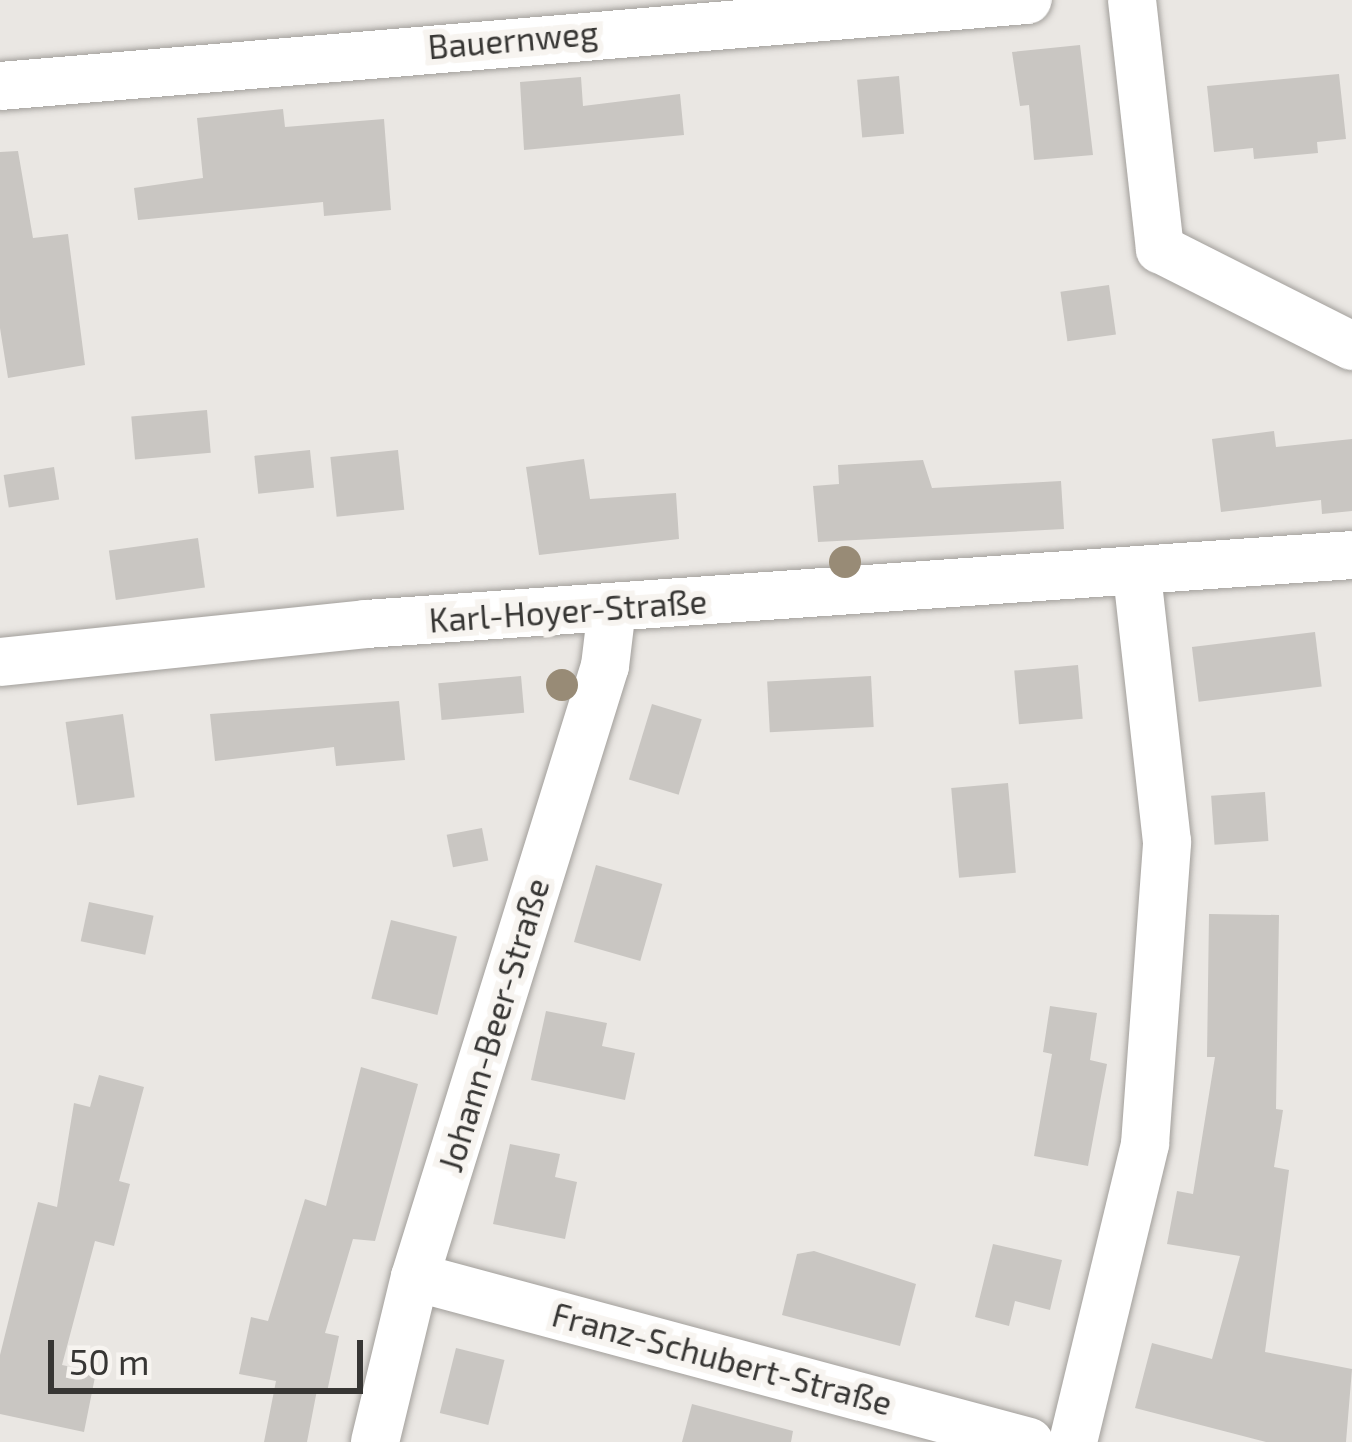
<!DOCTYPE html>
<meta charset="utf-8">
<style>
body{margin:0}
#map{position:relative;width:1352px;height:1442px;overflow:hidden;background:#eae7e3;font-family:"Exo 2",sans-serif}
div>[style]{position:absolute}
.building>*{inset:0;background:#c9c6c2;transform-origin:0 0}
.roads{filter:drop-shadow(0 0 3px #a29f9b) drop-shadow(0 0 3px #a29f9b)}
.street>*{height:48px;margin:-24px;padding:0 24px;transform-origin:24px;border-radius:24px;background:#fff}
.trees>*{width:32px;height:32px;margin:-16px;border-radius:50%;background:#988b76}
span{translate:-50% -50%;white-space:nowrap;text-align:center;line-height:1.15;-webkit-text-stroke:12px #f7f4f0;paint-order:stroke}
.street-label{font-size:33px;color:#373634}
.scale{position:absolute;left:48px;top:1340px;width:315px;height:54px;box-sizing:border-box;border:6px solid #373634;border-top:0;padding-left:15px;font-size:36px;line-height:42px;white-space:nowrap;color:#373634;-webkit-text-stroke:9px #f7f4f0;paint-order:stroke}
</style>
<div id="map">
<div class="building">
<i style="clip-path:polygon(1080px 45px,1093px 155px,1034px 160px,1029px 105px,1020px 106px,1012px 52px)"></i>
<i style="clip-path:polygon(1339px 74px,1346px 139px,1317px 142px,1318px 153px,1254px 159px,1253px 148px,1214px 152px,1207px 86px)"></i>
<i style="left:899px;top:76px;width:58px;height:42px;rotate:85deg"></i>
<i style="clip-path:polygon(581px 77px,583px 106px,680px 94px,684px 135px,524px 150px,520px 82px)"></i>
<i style="clip-path:polygon(283px 109px,285px 127px,384px 119px,391px 210px,324px 216px,323px 202px,138px 220px,134px 188px,203px 178px,197px 118px)"></i>
<i style="clip-path:polygon(18px 151px,33px 238px,68px 234px,85px 365px,8px 378px,0 328px,0 152px)"></i>
<i style="left:1109px;top:285px;width:50px;height:49px;rotate:82deg"></i>
<i style="left:207px;top:410px;width:43px;height:76px;rotate:85deg"></i>
<i style="clip-path:polygon(1274px 431px,1276px 447px,1352px 439px,1352px 511px,1322px 514px,1321px 500px,1221px 512px,1212px 439px)"></i>
<i style="left:310px;top:450px;width:38px;height:56px;rotate:84deg"></i>
<i style="left:398px;top:450px;width:60px;height:68px;rotate:84deg"></i>
<i style="clip-path:polygon(584px 459px,590px 499px,676px 493px,679px 539px,539px 555px,526px 467px)"></i>
<i style="clip-path:polygon(923px 460px,932px 488px,1061px 481px,1064px 529px,818px 542px,813px 486px,839px 484px,838px 465px)"></i>
<i style="left:54px;top:467px;width:33px;height:51px;rotate:81deg"></i>
<i style="left:198px;top:538px;width:50px;height:90px;rotate:82deg"></i>
<i style="left:1315px;top:632px;width:55px;height:124px;rotate:83deg"></i>
<i style="left:1078px;top:665px;width:54px;height:64px;rotate:85deg"></i>
<i style="left:521px;top:676px;width:37px;height:83px;rotate:85deg"></i>
<i style="left:871px;top:676px;width:51px;height:104px;rotate:87deg"></i>
<i style="clip-path:polygon(399px 701px,405px 760px,336px 766px,334px 747px,215px 761px,210px 714px)"></i>
<i style="left:652px;top:704px;width:52px;height:79px;rotate:17deg"></i>
<i style="left:123px;top:714px;width:84px;height:58px;rotate:82deg"></i>
<i style="left:1008px;top:783px;width:90px;height:57px;rotate:85deg"></i>
<i style="left:1265px;top:792px;width:49px;height:54px;rotate:86deg"></i>
<i style="left:482px;top:828px;width:33px;height:36px;rotate:79deg"></i>
<i style="left:596px;top:865px;width:69px;height:80px;rotate:16deg"></i>
<i style="left:89px;top:902px;width:66px;height:40px;rotate:12deg"></i>
<i style="clip-path:polygon(1209px 914px,1279px 915px,1276px 1109px,1283px 1110px,1274px 1167px,1289px 1170px,1265px 1352px,1352px 1369px,1346px 1442px,1266px 1442px,1135px 1408px,1152px 1343px,1212px 1359px,1240px 1256px,1167px 1244px,1177px 1191px,1193px 1194px,1215px 1057px,1207px 1057px)"></i>
<i style="left:391px;top:920px;width:68px;height:81px;rotate:14deg"></i>
<i style="clip-path:polygon(1050px 1006px,1097px 1013px,1090px 1060px,1107px 1064px,1088px 1166px,1034px 1156px,1052px 1054px,1043px 1052px)"></i>
<i style="clip-path:polygon(546px 1011px,607px 1023px,602px 1046px,635px 1053px,625px 1100px,531px 1080px)"></i>
<i style="clip-path:polygon(361px 1067px,418px 1084px,375px 1241px,353px 1239px,325px 1333px,339px 1336px,327px 1392px,317px 1390px,307px 1442px,264px 1442px,276px 1381px,239px 1374px,251px 1317px,268px 1321px,305px 1199px,326px 1206px)"></i>
<i style="clip-path:polygon(99px 1075px,144px 1087px,119px 1181px,130px 1184px,114px 1246px,95px 1241px,62px 1365px,96px 1372px,84px 1432px,0 1414px,0 1355px,38px 1202px,57px 1207px,74px 1103px,90px 1107px)"></i>
<i style="clip-path:polygon(510px 1144px,560px 1154px,555px 1177px,577px 1182px,565px 1239px,493px 1224px)"></i>
<i style="clip-path:polygon(993px 1244px,1062px 1260px,1050px 1310px,1015px 1301px,1009px 1326px,975px 1317px)"></i>
<i style="clip-path:polygon(814px 1251px,916px 1284px,900px 1346px,782px 1315px,797px 1254px)"></i>
<i style="left:456px;top:1348px;width:50px;height:67px;rotate:14deg"></i>
<i style="clip-path:polygon(692px 1404px,793px 1431px,791px 1442px,682px 1442px)"></i>
</div>
<div class="roads">
<div class="street">
<i style="left:1132px;top:0;width:251px;rotate:83.6deg"></i>
<i style="left:1160px;top:249px;width:215px;rotate:26.8deg"></i>
<i style="left:0;top:86px;width:1031px;rotate:-4.79deg"></i>
<i style="left:0;top:662px;width:368px;rotate:-5.9deg"></i>
<i style="left:366px;top:624px;width:988px;rotate:-4deg"></i>
<i style="left:415px;top:1277px;width:636px;rotate:15.04deg"></i>
<i style="left:375px;top:1442px;width:170px;rotate:-76.4deg"></i>
<i style="left:415px;top:1277px;width:640px;rotate:-72.73deg"></i>
<i style="left:605px;top:666px;width:58px;rotate:-83.1deg"></i>
<i style="left:1073px;top:1442px;width:307px;rotate:-76.4deg"></i>
<i style="left:1145px;top:1144px;width:303px;rotate:-85.8deg"></i>
<i style="left:1167px;top:842px;width:269px;rotate:-96.4deg"></i>
</div>
</div>
<div class="trees">
<i style="left:845px;top:562px"></i>
<i style="left:562px;top:685px"></i>
</div>
<div class="street-label">
<span style="left:513px;top:40px;rotate:-5deg">Bauernweg</span>
<span style="left:568px;top:611px;rotate:-4deg">Karl-Hoyer-Straße</span>
<span style="left:494px;top:1025px;rotate:-73deg">Johann-Beer-Straße</span>
<span style="left:722px;top:1359px;rotate:15deg">Franz-Schubert-Straße</span>
</div>
<div class="scale">50 m</div>
</div>
